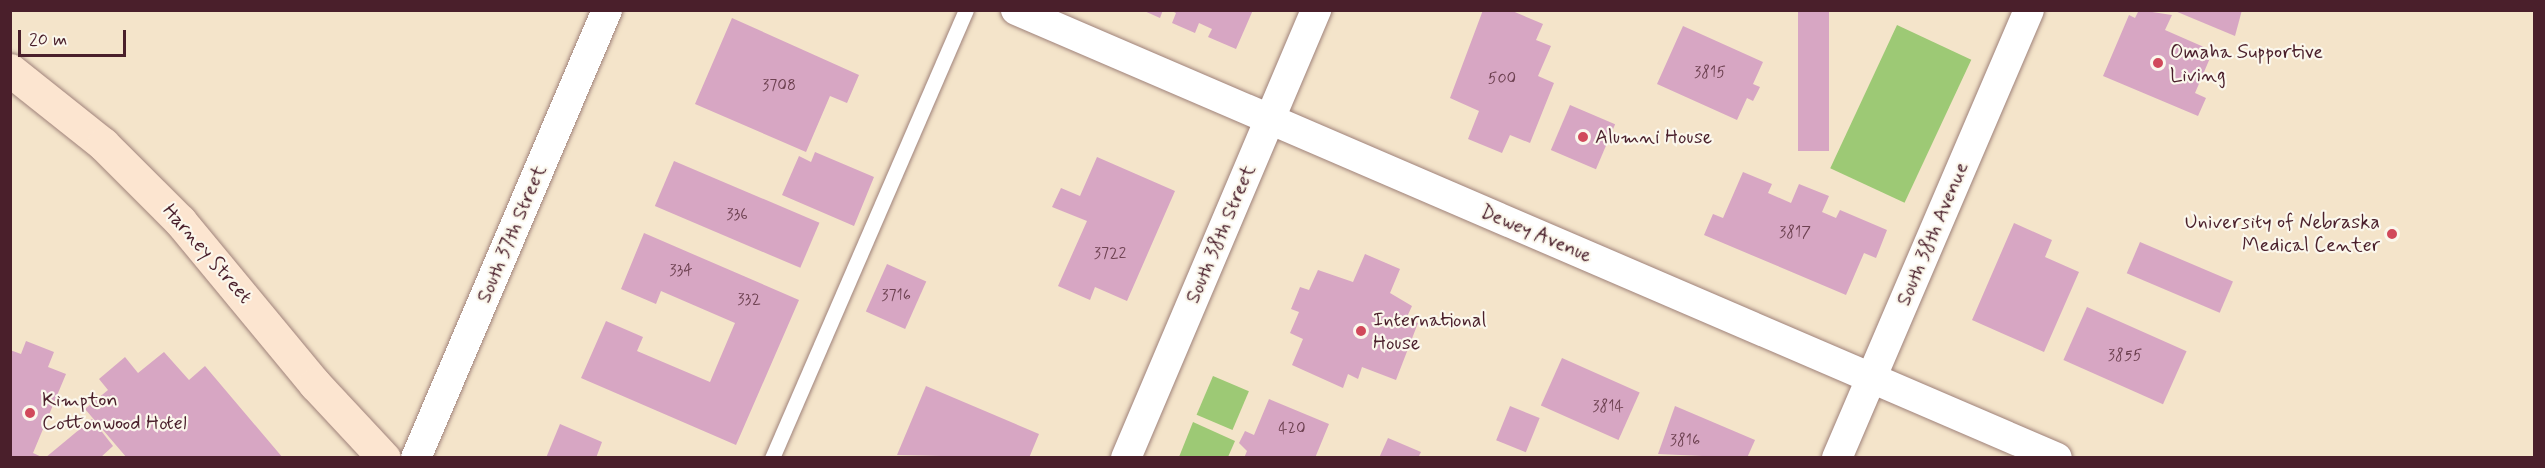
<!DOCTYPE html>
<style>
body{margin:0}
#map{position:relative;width:2545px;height:468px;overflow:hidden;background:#f4e4ca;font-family:Mynerve,sans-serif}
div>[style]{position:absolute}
.green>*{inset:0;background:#9dc975;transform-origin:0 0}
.building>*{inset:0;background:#d7a6c3;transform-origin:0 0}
.roads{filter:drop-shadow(0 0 2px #9f827a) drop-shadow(0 0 2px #9f827a)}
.service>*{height:15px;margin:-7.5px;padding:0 7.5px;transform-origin:7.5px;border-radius:7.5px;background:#fff}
.minor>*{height:30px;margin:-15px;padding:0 15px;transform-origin:15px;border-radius:15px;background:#fff}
.secondary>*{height:33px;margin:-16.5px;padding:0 16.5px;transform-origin:16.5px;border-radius:16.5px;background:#fce5d0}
.dots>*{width:16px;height:16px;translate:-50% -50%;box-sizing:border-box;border:3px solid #fbf7ec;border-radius:50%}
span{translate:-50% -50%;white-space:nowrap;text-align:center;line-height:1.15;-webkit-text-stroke:4.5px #fbf7ec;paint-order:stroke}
.number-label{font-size:16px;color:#6d4151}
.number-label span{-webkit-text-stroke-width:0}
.poi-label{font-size:20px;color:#4a1f2b}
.left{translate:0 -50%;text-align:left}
.right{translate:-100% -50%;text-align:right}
.street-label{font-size:20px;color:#4a1f2b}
.frame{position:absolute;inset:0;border:12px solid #4a1f2b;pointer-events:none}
.scale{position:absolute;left:18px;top:30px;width:108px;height:27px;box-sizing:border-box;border:3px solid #4a1f2b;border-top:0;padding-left:8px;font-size:18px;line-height:21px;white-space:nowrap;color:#4a1f2b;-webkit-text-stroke:4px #fbf7ec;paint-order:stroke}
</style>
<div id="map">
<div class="green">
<i style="left:1897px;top:25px;width:82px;height:158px;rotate:25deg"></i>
<i style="left:1213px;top:376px;width:39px;height:42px;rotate:23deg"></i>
<i style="clip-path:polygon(1193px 422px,1235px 441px,1228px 457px,1179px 457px)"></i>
</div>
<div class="building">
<i style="clip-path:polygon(1142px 10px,1163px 10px,1160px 18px)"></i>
<i style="clip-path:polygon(1170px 10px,1253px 10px,1236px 49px,1208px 37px,1212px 29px,1199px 23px,1195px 33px,1172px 23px,1176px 13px)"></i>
<i style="clip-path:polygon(1483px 10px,1510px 10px,1543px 24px,1536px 40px,1551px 46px,1538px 76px,1554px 83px,1530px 143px,1510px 135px,1502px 153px,1468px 139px,1479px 111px,1450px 98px)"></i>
<i style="left:1798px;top:10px;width:31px;height:141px"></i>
<i style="clip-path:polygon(2139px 10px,2172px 15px,2165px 30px,2213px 51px,2195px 93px,2206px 98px,2198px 116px,2103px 76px,2129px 15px,2135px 18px)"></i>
<i style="clip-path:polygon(2242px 10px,2235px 36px,2175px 11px,2175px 10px)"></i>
<i style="clip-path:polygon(732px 18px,859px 75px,847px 103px,830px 96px,806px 152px,695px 104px)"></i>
<i style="clip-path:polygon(1683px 26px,1763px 62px,1753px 84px,1760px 87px,1753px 101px,1747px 98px,1737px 120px,1657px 84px)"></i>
<i style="left:1570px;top:105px;width:49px;height:49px;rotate:23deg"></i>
<i style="clip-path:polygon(815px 152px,874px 177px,854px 226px,782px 195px,799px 156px,811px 162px)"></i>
<i style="clip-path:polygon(1097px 157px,1175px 191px,1127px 301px,1095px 287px,1090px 300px,1058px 286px,1087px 221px,1052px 207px,1061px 188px,1080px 196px)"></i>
<i style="left:674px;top:161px;width:158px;height:49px;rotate:23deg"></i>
<i style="clip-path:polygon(1743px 172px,1772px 184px,1768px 193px,1791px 203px,1799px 184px,1829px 196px,1822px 212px,1836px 218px,1840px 210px,1887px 230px,1876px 258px,1864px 253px,1846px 295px,1704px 235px,1713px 214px,1723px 218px)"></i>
<i style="clip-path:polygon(2014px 223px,2052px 240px,2045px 257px,2079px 272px,2044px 352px,1972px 320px)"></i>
<i style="clip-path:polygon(644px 233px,799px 300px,736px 445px,581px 378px,606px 321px,643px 337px,637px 351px,710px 382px,735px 323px,661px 291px,656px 304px,621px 289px)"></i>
<i style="left:2140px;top:242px;width:101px;height:34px;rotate:23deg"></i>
<i style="clip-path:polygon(1365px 254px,1400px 269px,1390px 293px,1412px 306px,1406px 319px,1418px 323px,1396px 380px,1362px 367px,1358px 379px,1348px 374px,1343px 388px,1292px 365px,1303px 339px,1290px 333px,1299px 312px,1291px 309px,1300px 287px,1309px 290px,1318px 270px,1353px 282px)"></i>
<i style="left:887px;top:264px;width:43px;height:52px;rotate:24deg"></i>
<i style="left:2087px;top:307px;width:109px;height:58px;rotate:24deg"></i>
<i style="clip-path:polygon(26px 341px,54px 352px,48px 367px,66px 374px,33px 453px,44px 458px,10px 458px,10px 350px,21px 354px)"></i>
<i style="clip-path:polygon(164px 352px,189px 380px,205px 366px,283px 458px,127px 458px,85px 409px,108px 390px,99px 379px,125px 357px,138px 373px)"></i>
<i style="left:1562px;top:358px;width:85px;height:52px;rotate:24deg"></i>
<i style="clip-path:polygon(926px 386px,1039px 434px,1029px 458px,897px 455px)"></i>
<i style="clip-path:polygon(1269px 399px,1329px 424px,1315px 458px,1244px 458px,1247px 451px,1239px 443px,1245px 431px,1254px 435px)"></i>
<i style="left:1510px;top:406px;width:32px;height:37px;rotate:22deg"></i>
<i style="clip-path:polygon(1675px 406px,1755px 440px,1747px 458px,1658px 454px)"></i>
<i style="clip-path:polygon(92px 419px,113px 446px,100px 458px,45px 458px)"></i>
<i style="clip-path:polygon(560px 424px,602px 442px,596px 458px,546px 458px)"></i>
<i style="clip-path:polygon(1388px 438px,1421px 452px,1418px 458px,1379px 458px)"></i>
</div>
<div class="roads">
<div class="service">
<i style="left:772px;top:458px;width:488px;rotate:-66.6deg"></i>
</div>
<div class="minor">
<i style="left:1016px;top:10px;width:1133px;rotate:23.28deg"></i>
<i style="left:416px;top:458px;width:487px;rotate:-66.9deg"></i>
<i style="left:1126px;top:458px;width:487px;rotate:-67deg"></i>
<i style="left:1837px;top:458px;width:487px;rotate:-66.8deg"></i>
</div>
<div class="secondary">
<i style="left:10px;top:70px;width:119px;rotate:38.5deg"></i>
<i style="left:103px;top:144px;width:109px;rotate:45deg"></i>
<i style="left:180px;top:221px;width:212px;rotate:50.4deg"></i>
<i style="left:315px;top:384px;width:101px;rotate:47deg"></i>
</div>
</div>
<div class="dots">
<i style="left:2158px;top:63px;background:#d1495b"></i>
<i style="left:1583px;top:137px;background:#d1495b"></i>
<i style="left:2392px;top:234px;background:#d1495b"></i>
<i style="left:1361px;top:331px;background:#d1495b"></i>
<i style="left:30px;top:413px;background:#d1495b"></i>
</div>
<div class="number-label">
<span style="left:1710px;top:73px">3815</span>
<span style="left:1502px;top:79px">500</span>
<span style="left:779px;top:86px">3708</span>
<span style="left:737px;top:215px">336</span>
<span style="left:1795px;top:233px">3817</span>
<span style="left:1110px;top:254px">3722</span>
<span style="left:681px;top:271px">334</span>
<span style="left:896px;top:296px">3716</span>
<span style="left:749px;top:300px">332</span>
<span style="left:2125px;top:356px">3855</span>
<span style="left:1608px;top:407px">3814</span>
<span style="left:1292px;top:429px">420</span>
<span style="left:1685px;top:441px">3816</span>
</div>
<div class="poi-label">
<span class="left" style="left:2170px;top:64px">Omaha Supportive<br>Living</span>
<span class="left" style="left:1595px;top:137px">Alumni House</span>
<span class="right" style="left:2380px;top:234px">University of Nebraska<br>Medical Center</span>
<span class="left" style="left:1373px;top:332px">International<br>House</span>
<span class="left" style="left:42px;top:412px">Kimpton<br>Cottonwood Hotel</span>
</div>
<div class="street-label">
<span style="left:512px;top:234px;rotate:-67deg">South 37th Street</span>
<span style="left:1221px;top:234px;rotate:-67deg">South 38th Street</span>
<span style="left:1536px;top:234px;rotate:23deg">Dewey Avenue</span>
<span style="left:1933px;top:234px;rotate:-67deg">South 38th Avenue</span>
<span style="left:207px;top:254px;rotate:49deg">Harney Street</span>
</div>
<div class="frame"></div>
<div class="scale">20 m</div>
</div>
